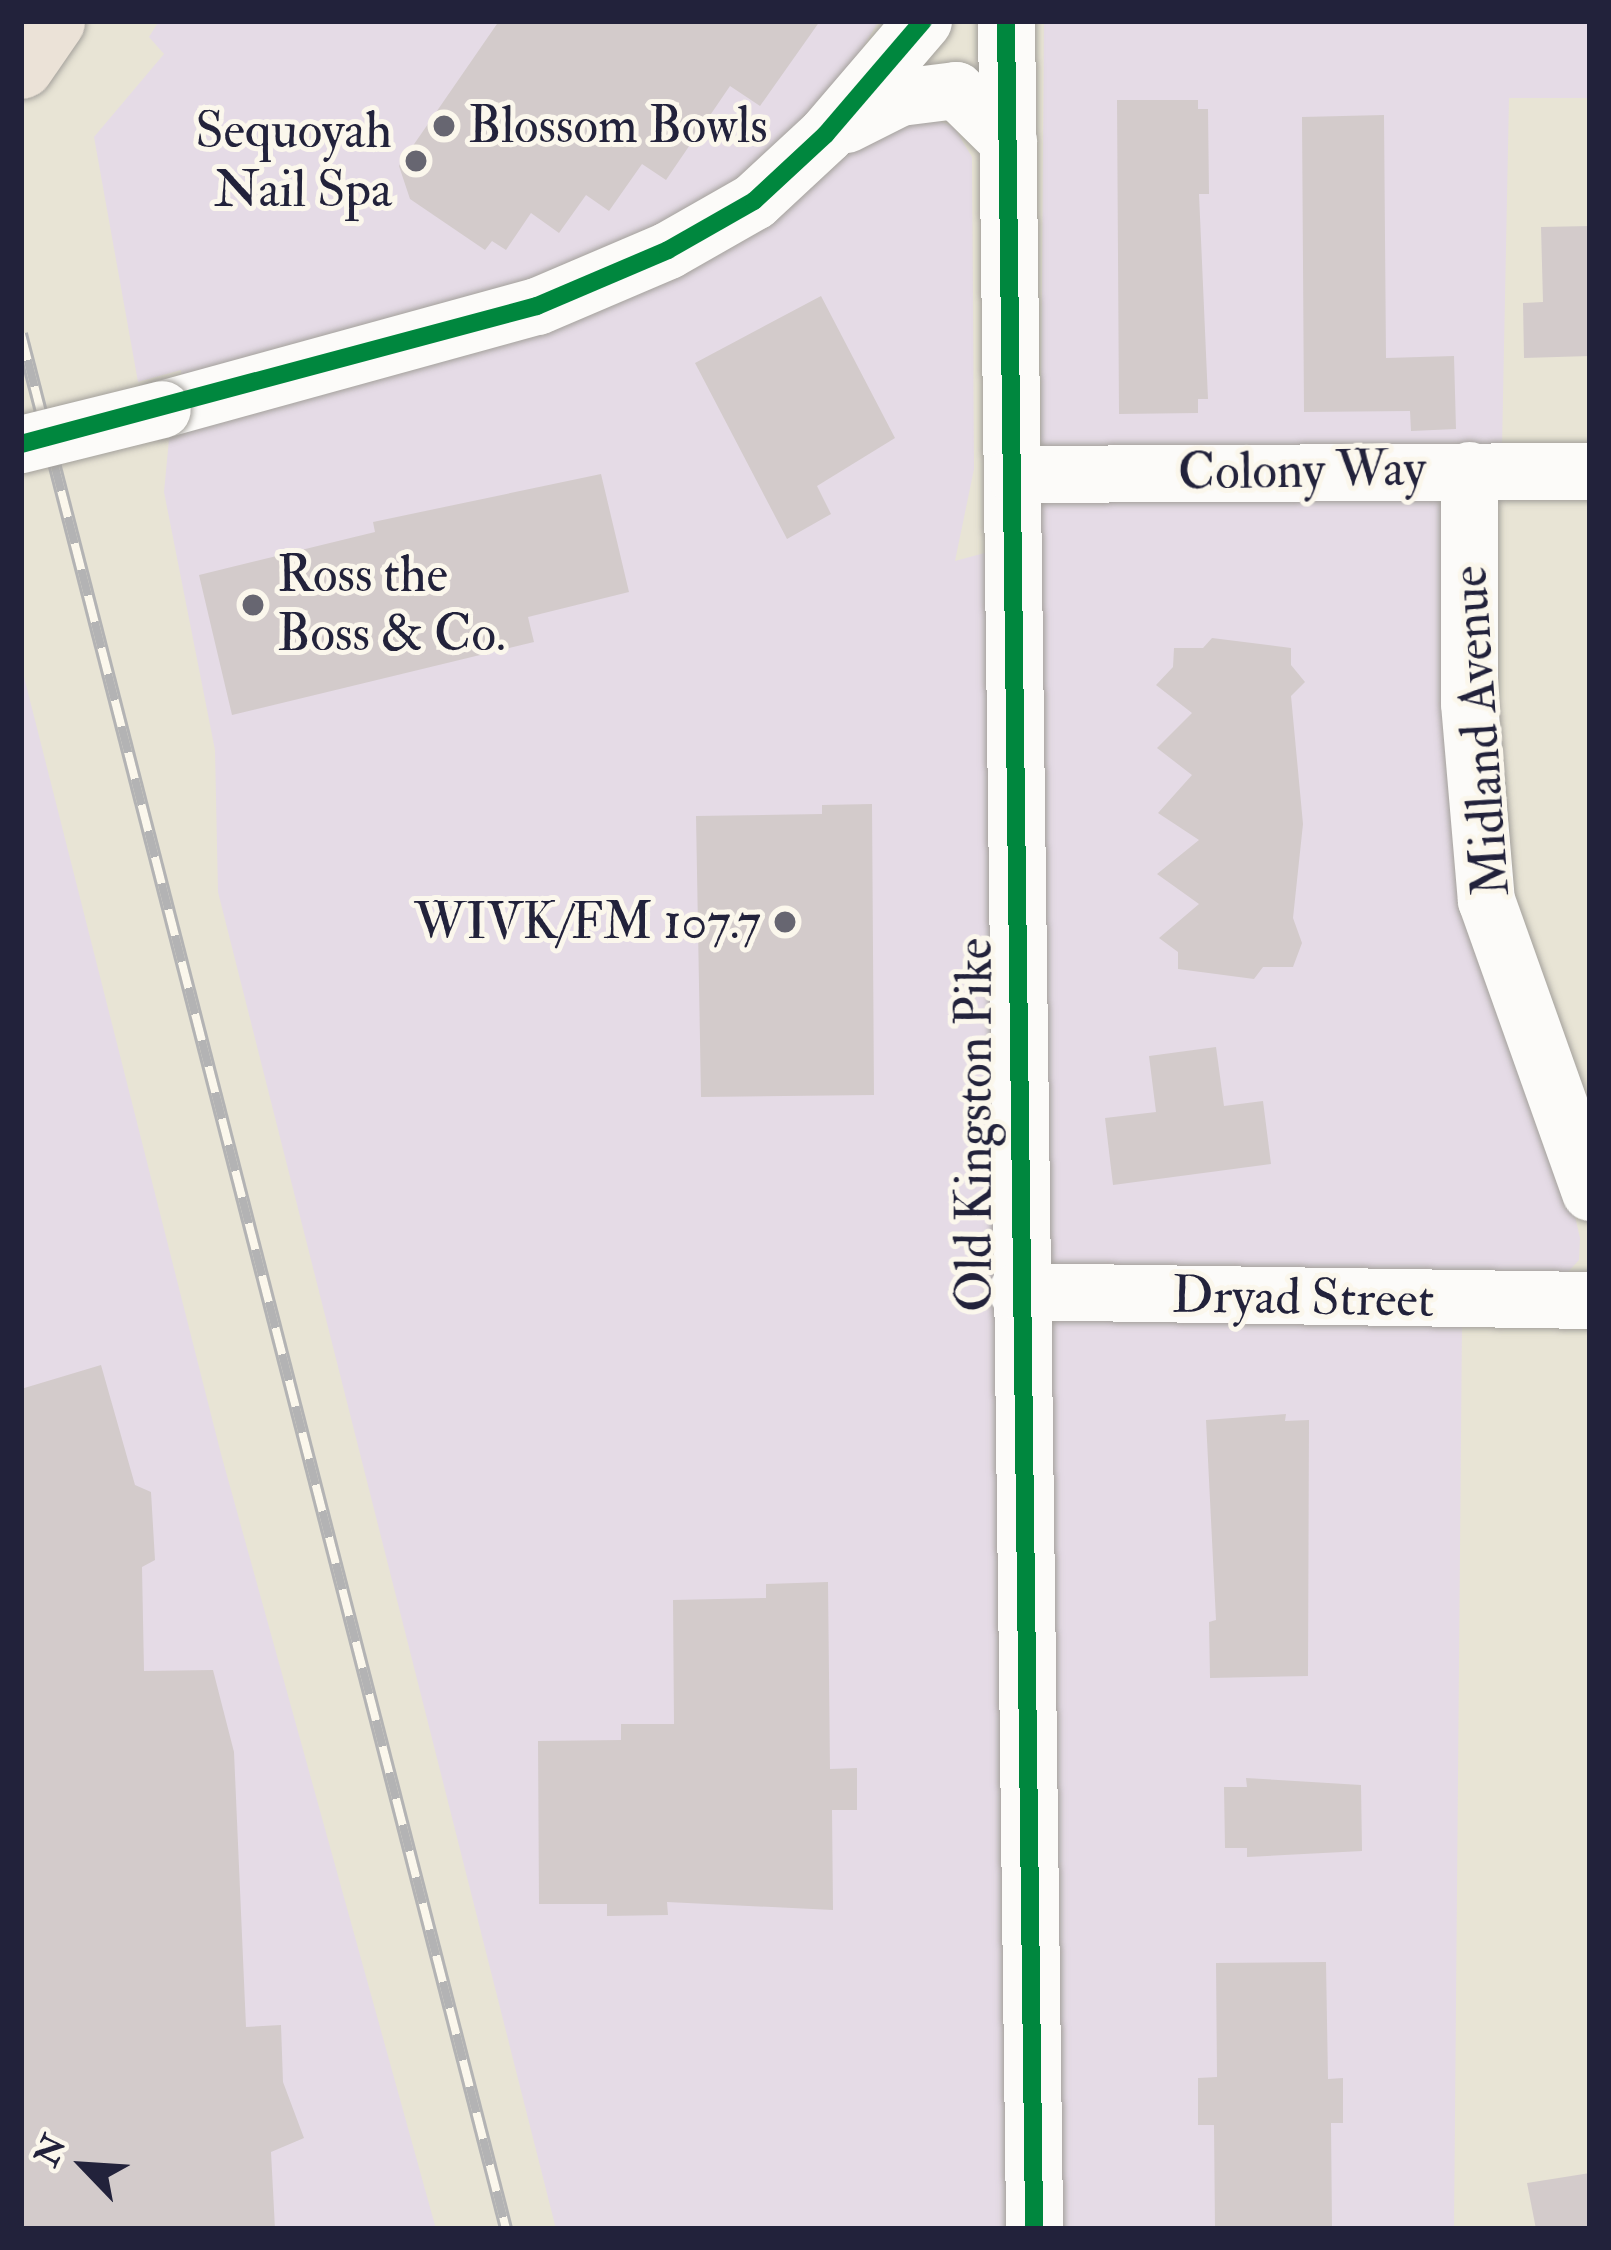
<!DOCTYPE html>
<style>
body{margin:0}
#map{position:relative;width:1611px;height:2250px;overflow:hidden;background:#e8e4d5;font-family:"IM FELL Double Pica",serif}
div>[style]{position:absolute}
.built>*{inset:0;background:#e5dbe6}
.building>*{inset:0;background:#d3cbcb}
.roads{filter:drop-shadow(0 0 3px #a3a09b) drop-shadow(0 0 3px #a3a09b)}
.minor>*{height:57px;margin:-28.5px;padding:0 28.5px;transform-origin:28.5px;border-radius:28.5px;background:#fcfbf9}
.major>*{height:66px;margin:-33px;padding:0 33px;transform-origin:33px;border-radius:33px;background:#ebe2d7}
.rail>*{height:14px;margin-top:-7px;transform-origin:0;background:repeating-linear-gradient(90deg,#fbf7ec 0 27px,#b3b3b4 0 54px);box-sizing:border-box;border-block:3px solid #b3b3b4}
.bridges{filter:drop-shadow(0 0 3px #a3a09b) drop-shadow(0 0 3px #a3a09b)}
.minor-bridge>*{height:57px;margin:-28.5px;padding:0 28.5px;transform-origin:28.5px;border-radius:28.5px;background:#fcfbf9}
.cycleway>*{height:18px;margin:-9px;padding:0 9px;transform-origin:9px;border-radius:9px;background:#00873e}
.dots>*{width:33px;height:33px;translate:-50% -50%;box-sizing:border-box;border:6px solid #fbf7ec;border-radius:50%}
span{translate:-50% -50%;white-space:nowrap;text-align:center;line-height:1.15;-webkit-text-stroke:10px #fbf7ec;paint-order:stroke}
.poi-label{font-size:51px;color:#22223b}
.left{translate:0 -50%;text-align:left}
.right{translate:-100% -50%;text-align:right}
.street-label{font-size:51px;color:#22223b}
.frame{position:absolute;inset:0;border:24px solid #22223b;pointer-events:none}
.north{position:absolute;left:24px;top:2106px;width:120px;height:120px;-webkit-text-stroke:9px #fbf7ec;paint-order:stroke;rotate:295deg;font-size:33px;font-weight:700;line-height:48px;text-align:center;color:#22223b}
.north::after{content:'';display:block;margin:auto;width:42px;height:54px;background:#22223b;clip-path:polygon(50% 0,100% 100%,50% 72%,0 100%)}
</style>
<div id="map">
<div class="built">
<i style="clip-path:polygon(159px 21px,879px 21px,852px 65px,917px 112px,954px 127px,972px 157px,974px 469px,955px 561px,1040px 538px,1044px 21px,1590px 21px,1590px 98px,1509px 98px,1502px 447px,1450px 670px,1580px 1238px,1579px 1260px,1567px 1273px,1462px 1323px,1454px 2229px,556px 2229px,218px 892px,215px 750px,164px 492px,170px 429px,186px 424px,181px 370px,138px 382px,94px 137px,164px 54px,149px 37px)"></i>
<i style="clip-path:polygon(21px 665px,221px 1454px,436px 2229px,21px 2229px)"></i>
</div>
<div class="building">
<i style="clip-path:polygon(499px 21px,820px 21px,760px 106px,730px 86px,666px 180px,642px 164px,609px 211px,586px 195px,559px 233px,531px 213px,506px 250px,492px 241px,485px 250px,410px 199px,399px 166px)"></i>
<i style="clip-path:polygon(1117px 100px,1198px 100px,1198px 109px,1208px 109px,1209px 194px,1199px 194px,1208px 399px,1198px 399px,1198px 413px,1119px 414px)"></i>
<i style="clip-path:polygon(1384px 115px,1386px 358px,1454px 356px,1456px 429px,1411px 431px,1410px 411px,1304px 412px,1302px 117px)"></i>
<i style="clip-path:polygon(1590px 226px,1590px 356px,1524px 358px,1523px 303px,1543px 302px,1541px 227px)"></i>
<i style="clip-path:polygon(821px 296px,895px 438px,817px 486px,831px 514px,787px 539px,695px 363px)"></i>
<i style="clip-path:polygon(601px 474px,629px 592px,528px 617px,534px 642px,232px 715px,199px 575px,375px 532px,373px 522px)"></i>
<i style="clip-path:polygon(1212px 638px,1291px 648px,1291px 665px,1305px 682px,1291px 696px,1303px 824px,1293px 918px,1302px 943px,1293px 967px,1263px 967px,1254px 979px,1178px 969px,1178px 952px,1159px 938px,1199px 904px,1157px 874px,1199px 840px,1158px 813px,1192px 775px,1157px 748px,1192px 713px,1156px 685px,1173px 667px,1174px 648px,1203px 648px)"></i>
<i style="clip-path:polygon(872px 804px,874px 1095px,701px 1097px,696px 816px,822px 814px,822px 805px)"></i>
<i style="clip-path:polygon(1216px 1047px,1224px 1106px,1263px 1101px,1271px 1164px,1113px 1185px,1105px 1118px,1156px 1112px,1149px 1056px)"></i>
<i style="clip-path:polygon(101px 1365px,135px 1485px,151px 1492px,155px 1560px,142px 1567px,144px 1671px,213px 1670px,234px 1752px,246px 2027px,281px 2025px,283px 2082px,304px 2138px,271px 2152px,275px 2229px,21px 2229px,21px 1389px)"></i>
<i style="clip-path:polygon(1286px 1414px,1285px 1421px,1309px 1420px,1308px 1676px,1210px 1678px,1209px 1622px,1216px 1620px,1206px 1420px)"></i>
<i style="clip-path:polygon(828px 1582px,830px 1769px,857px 1768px,857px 1810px,832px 1810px,833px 1910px,667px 1902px,668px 1915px,607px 1916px,607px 1904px,539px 1904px,538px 1741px,621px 1740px,621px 1724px,674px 1724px,673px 1600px,766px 1598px,766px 1584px)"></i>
<i style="clip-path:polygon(1246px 1778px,1361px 1785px,1362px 1851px,1247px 1857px,1247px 1848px,1225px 1848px,1224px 1787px,1247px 1787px)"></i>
<i style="clip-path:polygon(1326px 1962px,1328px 2079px,1343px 2078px,1343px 2123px,1331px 2123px,1332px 2229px,1215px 2229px,1214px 2125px,1198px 2125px,1198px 2078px,1217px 2077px,1216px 1963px)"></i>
<i style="clip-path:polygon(1590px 2173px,1590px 2229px,1536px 2229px,1527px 2183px)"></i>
</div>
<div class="roads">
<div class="minor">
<i style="left:1006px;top:21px;width:2208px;rotate:89.27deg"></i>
<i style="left:846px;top:124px;width:60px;rotate:-26.6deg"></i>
<i style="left:900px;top:97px;width:56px;rotate:-7.1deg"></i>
<i style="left:956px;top:90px;width:73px;rotate:44.4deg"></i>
<i style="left:162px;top:409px;width:389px;rotate:-15.4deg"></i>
<i style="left:537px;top:306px;width:142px;rotate:-23.1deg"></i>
<i style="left:668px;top:250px;width:99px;rotate:-29.7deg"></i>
<i style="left:754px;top:201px;width:98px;rotate:-42.9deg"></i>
<i style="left:826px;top:134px;width:149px;rotate:-49.4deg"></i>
<i style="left:1469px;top:470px;width:233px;rotate:90deg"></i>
<i style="left:1469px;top:703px;width:198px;rotate:85.1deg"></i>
<i style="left:1486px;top:900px;width:310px;rotate:70.4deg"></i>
<i style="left:1014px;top:474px;width:576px;rotate:-0.3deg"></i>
<i style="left:1017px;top:1291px;width:573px;rotate:0.9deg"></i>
</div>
<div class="major">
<i style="left:21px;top:66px;width:55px;rotate:-55.4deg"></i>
</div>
</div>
<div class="rail">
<i style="left:21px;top:334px;width:1956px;rotate:75.64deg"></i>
</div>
<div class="bridges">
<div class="minor-bridge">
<i style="left:21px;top:444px;width:145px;rotate:-13.9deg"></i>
</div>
</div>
<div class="cycleway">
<i style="left:1006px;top:21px;width:2208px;rotate:89.27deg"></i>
<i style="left:21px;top:444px;width:534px;rotate:-14.97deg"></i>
<i style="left:537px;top:306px;width:142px;rotate:-23.1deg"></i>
<i style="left:668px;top:250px;width:99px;rotate:-29.7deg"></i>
<i style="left:754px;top:201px;width:98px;rotate:-42.9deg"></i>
<i style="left:826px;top:134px;width:149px;rotate:-49.4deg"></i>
</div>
<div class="dots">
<i style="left:444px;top:126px;background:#676671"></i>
<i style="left:416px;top:161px;background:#676671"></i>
<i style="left:253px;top:605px;background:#676671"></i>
<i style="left:785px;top:922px;background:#676671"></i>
</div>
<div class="poi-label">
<span class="left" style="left:468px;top:126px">Blossom Bowls</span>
<span class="right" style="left:392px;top:161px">Sequoyah<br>Nail Spa</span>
<span class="left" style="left:277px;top:605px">Ross the<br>Boss &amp; Co.</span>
<span class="right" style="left:761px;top:922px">WIVK/FM 107.7</span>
</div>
<div class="street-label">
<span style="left:1302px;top:471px;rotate:-1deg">Colony Way</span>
<span style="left:1481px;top:731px;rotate:-94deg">Midland Avenue</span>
<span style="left:975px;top:1125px;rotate:-90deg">Old Kingston Pike</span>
<span style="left:1303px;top:1298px;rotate:1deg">Dryad Street</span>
</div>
<div class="frame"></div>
<div class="north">N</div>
</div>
